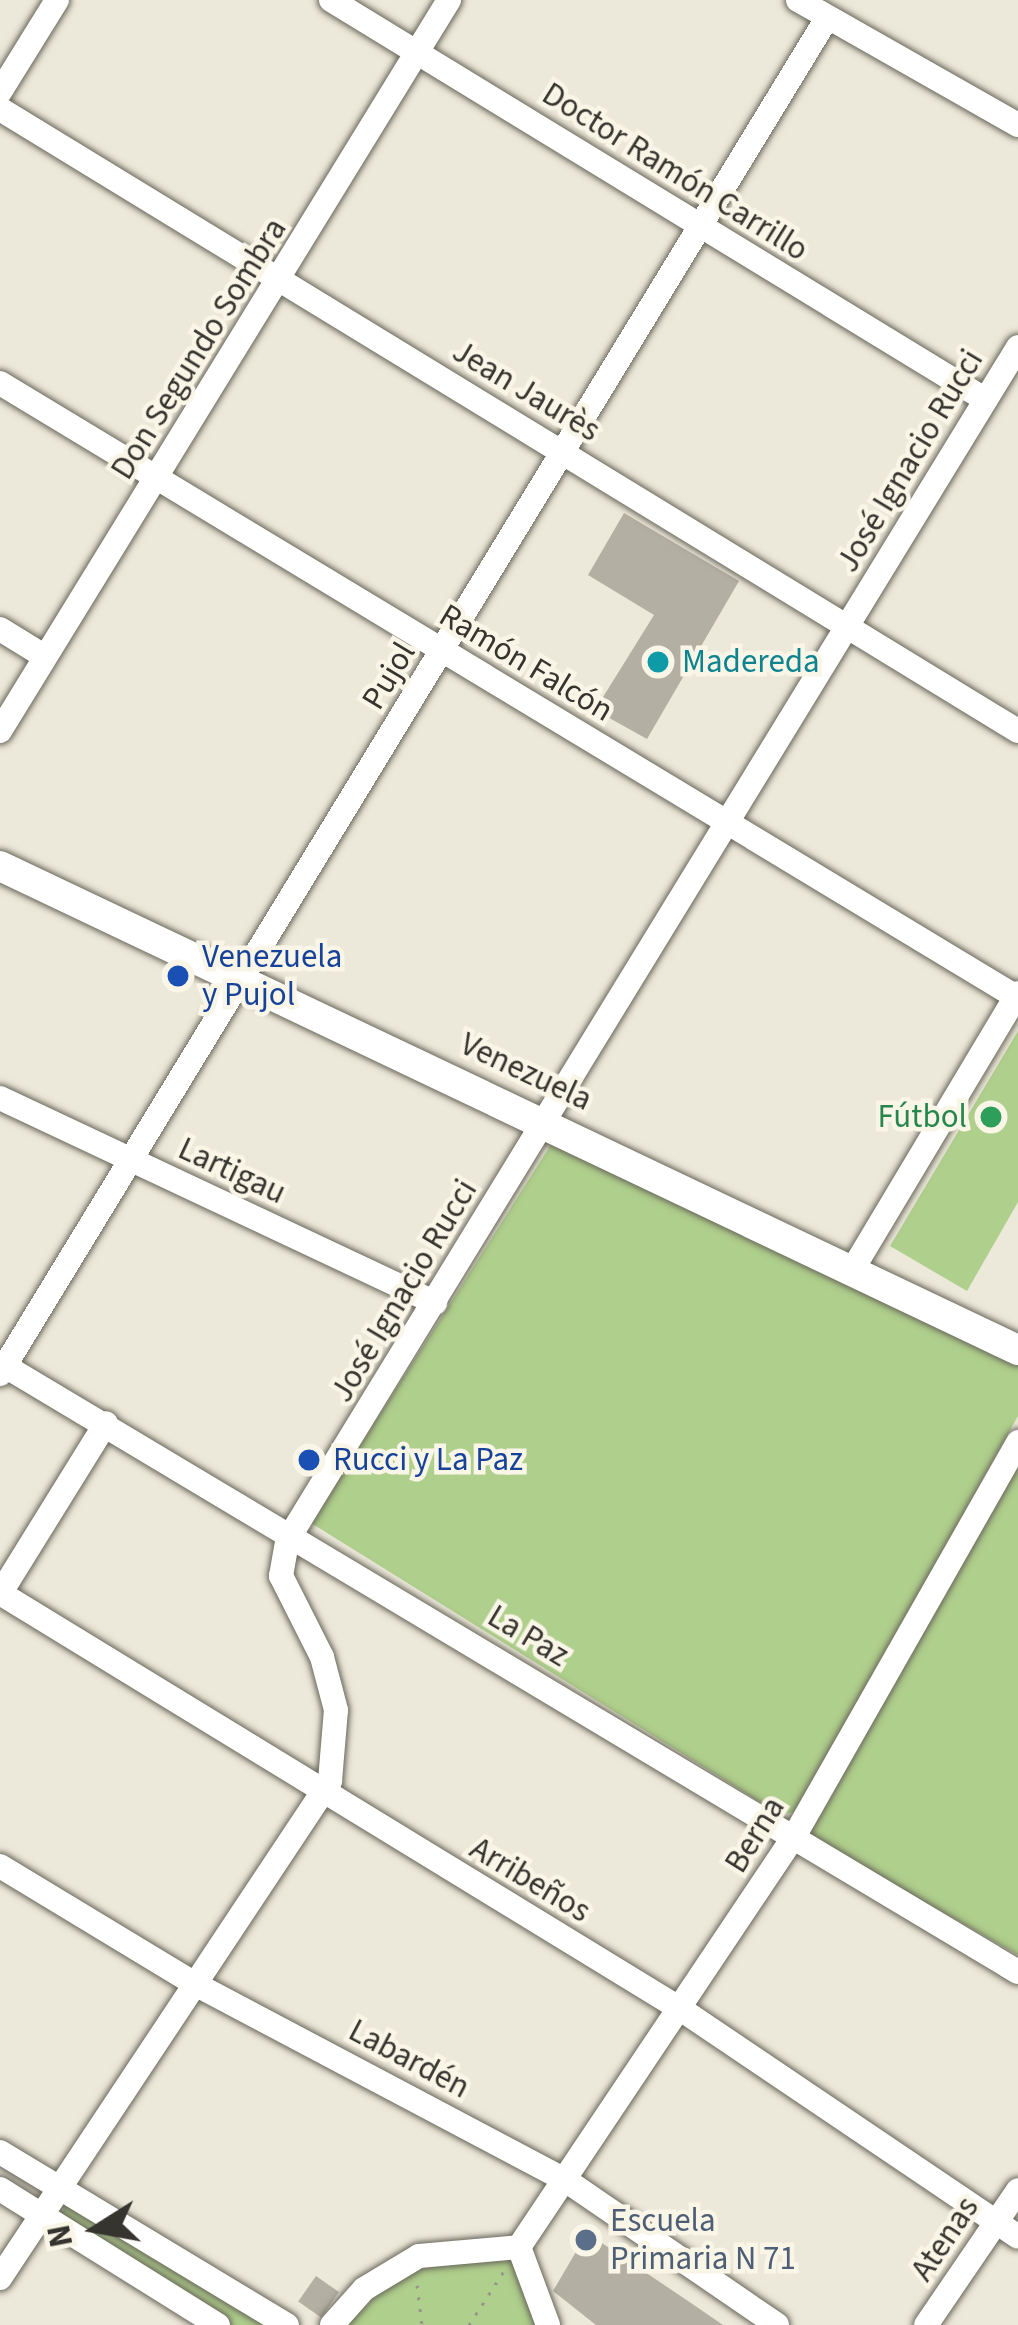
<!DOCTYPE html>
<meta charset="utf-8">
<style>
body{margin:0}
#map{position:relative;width:1018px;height:2325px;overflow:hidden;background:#ece8da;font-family:"Source Sans 3",sans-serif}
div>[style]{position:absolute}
.green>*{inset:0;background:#afcf8c}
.building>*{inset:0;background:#b3afa2;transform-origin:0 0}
.path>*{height:3px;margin-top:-1.5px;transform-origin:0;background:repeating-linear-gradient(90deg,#97958a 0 3px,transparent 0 12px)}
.roads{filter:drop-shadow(0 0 3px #6a675b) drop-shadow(0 0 3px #6a675b)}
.minor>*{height:24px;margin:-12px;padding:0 12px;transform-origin:12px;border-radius:12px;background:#fff}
.major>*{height:30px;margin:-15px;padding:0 15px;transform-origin:15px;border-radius:15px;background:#fff}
.dots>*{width:33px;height:33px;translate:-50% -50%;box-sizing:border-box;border:6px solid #f9f5e7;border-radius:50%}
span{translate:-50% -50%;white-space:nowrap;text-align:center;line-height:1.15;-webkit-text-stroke:9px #f9f5e7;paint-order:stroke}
.street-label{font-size:33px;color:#35342e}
.culture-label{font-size:33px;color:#0d838f}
.left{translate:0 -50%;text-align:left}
.transit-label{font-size:33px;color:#164399}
.leisure-label{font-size:33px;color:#27864d}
.right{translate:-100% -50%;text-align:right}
.service-label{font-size:33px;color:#4e5e75}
.north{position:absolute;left:36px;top:2169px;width:120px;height:120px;-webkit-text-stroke:9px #f9f5e7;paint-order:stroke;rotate:259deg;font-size:33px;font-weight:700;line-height:48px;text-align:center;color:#35342e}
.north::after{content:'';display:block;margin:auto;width:42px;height:54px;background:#35342e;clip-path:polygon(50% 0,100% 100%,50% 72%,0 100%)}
</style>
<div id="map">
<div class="green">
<i style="clip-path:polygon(1018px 1031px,1018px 1202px,967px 1291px,890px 1246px)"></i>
<i style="clip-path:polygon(557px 1135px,1018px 1360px,1018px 1416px,797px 1811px,781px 1815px,311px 1523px)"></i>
<i style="clip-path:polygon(1018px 1464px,1018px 1955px,809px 1836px)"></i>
<i style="clip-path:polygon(69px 2201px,269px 2325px,229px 2325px,58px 2219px)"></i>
<i style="clip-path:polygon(505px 2254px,519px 2264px,540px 2325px,347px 2325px,394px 2278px,426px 2263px)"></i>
</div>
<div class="building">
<i style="clip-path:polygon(624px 513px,739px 581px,647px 739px,595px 710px,654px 615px,588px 575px)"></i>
<i style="clip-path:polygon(587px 2233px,688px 2301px,723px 2325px,596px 2325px,553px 2291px)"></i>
<i style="left:316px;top:2276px;width:28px;height:31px;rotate:35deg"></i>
</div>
<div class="path">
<i style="left:417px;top:2285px;width:40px;rotate:82.9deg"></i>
<i style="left:469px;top:2325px;width:64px;rotate:-57.1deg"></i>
</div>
<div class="roads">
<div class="minor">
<i style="left:331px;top:0;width:767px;rotate:31.41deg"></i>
<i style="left:798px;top:0;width:253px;rotate:29.6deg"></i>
<i style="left:0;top:92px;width:108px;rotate:-58.2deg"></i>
<i style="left:0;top:109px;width:1193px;rotate:31.43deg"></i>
<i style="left:0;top:383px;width:1189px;rotate:31.14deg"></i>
<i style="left:0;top:629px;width:52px;rotate:31.5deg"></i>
<i style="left:0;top:731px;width:858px;rotate:-58.44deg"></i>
<i style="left:0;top:1098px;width:481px;rotate:25.2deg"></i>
<i style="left:854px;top:1267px;width:319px;rotate:-59.1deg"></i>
<i style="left:0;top:1363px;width:1186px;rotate:30.89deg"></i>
<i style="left:0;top:1374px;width:1588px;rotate:-58.62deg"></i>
<i style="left:0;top:1593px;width:799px;rotate:31.44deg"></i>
<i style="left:682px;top:2010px;width:405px;rotate:34deg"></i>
<i style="left:0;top:1594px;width:201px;rotate:-58.2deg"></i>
<i style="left:0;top:1866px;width:228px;rotate:31.2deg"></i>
<i style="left:195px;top:1984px;width:417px;rotate:27.9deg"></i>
<i style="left:564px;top:2179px;width:258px;rotate:34.4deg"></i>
<i style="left:0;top:2152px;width:335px;rotate:31.1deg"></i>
<i style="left:0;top:2189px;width:257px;rotate:32deg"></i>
<i style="left:519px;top:2247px;width:496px;rotate:-56.2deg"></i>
<i style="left:795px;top:1835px;width:452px;rotate:-60.4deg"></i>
<i style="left:519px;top:2247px;width:83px;rotate:69.6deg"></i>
<i style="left:0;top:2278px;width:597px;rotate:-56.42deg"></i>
<i style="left:330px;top:1781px;width:71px;rotate:-85.2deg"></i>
<i style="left:336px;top:1710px;width:55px;rotate:-104.8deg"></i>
<i style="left:322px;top:1657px;width:91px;rotate:-116.8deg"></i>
<i style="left:281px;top:1576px;width:36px;rotate:-80deg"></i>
<i style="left:287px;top:1541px;width:1400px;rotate:-58.52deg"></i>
<i style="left:332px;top:2325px;width:48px;rotate:-48.4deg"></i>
<i style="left:364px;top:2289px;width:64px;rotate:-31deg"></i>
<i style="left:419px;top:2256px;width:100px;rotate:-5.1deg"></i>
<i style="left:926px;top:2325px;width:163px;rotate:-55.7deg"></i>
</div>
<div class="major">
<i style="left:0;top:866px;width:1127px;rotate:25.43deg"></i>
</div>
</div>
<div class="dots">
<i style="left:658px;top:662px;background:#0f9aa8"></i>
<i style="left:178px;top:976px;background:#1a4fb4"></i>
<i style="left:991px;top:1117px;background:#2e9e5b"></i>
<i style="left:309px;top:1460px;background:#1a4fb4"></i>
<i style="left:586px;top:2240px;background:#5c6f8a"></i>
</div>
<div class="street-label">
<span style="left:675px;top:172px;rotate:32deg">Doctor Ramón Carrillo</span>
<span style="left:199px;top:349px;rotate:-58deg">Don Segundo Sombra</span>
<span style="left:526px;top:391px;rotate:31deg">Jean Jaurès</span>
<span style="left:910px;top:461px;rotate:-59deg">José Ignacio Rucci</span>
<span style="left:526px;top:663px;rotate:31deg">Ramón Falcón</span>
<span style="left:389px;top:676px;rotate:-59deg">Pujol</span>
<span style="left:526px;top:1072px;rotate:25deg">Venezuela</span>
<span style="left:232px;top:1171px;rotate:25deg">Lartigau</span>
<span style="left:404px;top:1291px;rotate:-59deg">José Ignacio Rucci</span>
<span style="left:528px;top:1636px;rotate:31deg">La Paz</span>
<span style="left:755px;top:1835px;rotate:-58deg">Berna</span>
<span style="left:530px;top:1880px;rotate:31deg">Arribeños</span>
<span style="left:409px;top:2059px;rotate:28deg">Labardén</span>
<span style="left:945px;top:2239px;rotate:-56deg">Atenas</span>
</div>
<div class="culture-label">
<span class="left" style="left:682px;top:662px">Madereda</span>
</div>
<div class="transit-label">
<span class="left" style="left:202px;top:976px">Venezuela<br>y Pujol</span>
<span class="left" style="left:333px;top:1460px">Rucci y La Paz</span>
</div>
<div class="leisure-label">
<span class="right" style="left:967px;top:1117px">Fútbol</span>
</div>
<div class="service-label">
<span class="left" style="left:610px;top:2240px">Escuela<br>Primaria N 71</span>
</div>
<div class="north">N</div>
</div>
